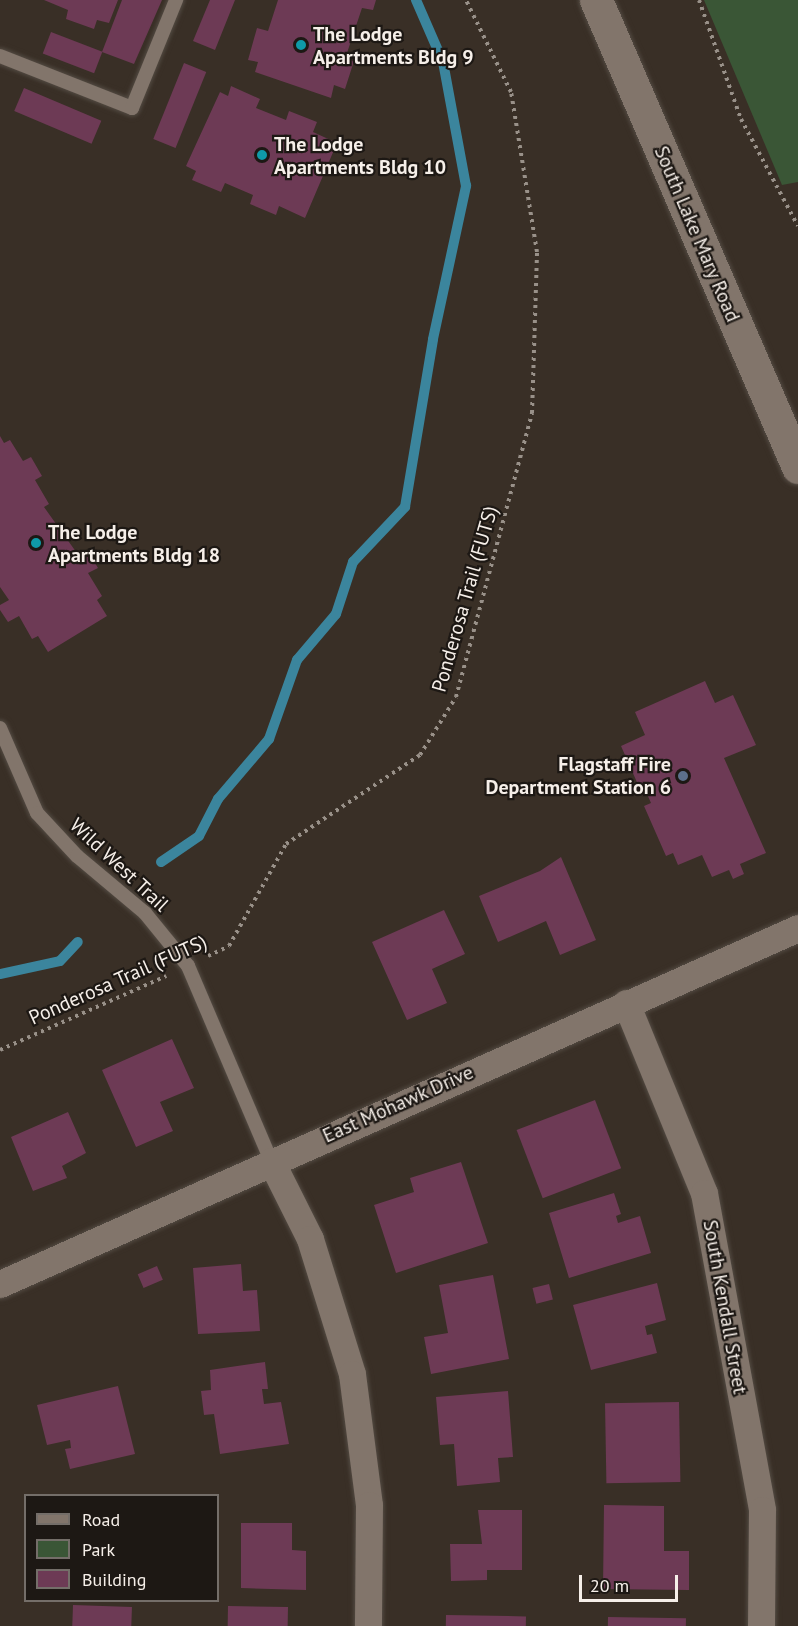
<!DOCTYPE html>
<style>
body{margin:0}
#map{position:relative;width:798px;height:1626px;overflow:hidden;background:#392f26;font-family:"PT Sans",sans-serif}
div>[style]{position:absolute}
.green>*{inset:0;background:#3a5636}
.stream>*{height:10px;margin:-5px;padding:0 5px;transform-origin:5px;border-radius:5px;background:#3b859d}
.building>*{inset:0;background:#6d3a55;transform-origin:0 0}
.path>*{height:4px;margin-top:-2px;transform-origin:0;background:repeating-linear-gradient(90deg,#999189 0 3px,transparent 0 7.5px)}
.roads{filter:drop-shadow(0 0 2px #534b43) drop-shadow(0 0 2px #534b43)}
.service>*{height:14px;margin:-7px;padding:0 7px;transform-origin:7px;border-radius:7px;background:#82756b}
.minor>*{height:27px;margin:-13.5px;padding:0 13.5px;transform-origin:13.5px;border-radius:13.5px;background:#82756b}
.secondary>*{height:33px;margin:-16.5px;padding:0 16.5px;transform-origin:16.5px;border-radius:16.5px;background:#82756b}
.dots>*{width:16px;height:16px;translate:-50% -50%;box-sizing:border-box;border:3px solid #1d1814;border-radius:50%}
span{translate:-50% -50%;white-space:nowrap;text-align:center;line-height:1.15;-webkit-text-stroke:4.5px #1d1814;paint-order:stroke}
.poi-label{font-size:20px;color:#f6efe9;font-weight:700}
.left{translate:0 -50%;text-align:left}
.right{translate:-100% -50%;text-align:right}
.street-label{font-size:20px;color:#f6efe9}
.legend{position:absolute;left:24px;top:1494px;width:195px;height:108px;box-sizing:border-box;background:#1d1814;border:2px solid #746e69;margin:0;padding:8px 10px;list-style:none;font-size:18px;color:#f6efe9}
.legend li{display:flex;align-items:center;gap:12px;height:30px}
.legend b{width:30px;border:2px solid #746e69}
.scale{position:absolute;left:579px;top:1575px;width:99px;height:27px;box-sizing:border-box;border:3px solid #f6efe9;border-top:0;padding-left:8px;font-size:18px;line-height:21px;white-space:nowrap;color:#f6efe9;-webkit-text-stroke:4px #1d1814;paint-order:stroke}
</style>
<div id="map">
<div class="green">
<i style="clip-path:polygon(704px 0,798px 0,798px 182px,782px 185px)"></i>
</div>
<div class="stream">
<i style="left:161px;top:862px;width:46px;rotate:-34.4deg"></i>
<i style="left:199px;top:836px;width:42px;rotate:-62.8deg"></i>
<i style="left:218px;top:799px;width:79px;rotate:-49.6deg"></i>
<i style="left:269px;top:739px;width:84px;rotate:-70.5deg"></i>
<i style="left:297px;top:660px;width:60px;rotate:-49.7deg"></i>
<i style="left:336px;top:614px;width:55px;rotate:-71.9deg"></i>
<i style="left:353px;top:562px;width:76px;rotate:-46.6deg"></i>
<i style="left:405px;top:507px;width:170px;rotate:-80.5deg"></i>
<i style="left:433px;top:339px;width:157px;rotate:-77.8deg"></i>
<i style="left:466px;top:186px;width:126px;rotate:-100.5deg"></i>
<i style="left:443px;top:62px;width:68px;rotate:-113.5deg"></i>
<i style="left:0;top:974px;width:61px;rotate:-12.2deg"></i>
<i style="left:60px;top:961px;width:26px;rotate:-47deg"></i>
</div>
<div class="building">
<i style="clip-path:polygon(44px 0,118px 0,109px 23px,97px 20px,94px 29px,66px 19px,68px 10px)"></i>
<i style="clip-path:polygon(122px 0,162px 0,134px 64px,102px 52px)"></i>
<i style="clip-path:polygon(210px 0,235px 0,215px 50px,193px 41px)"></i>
<i style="clip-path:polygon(278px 0,376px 0,373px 10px,362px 8px,345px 59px,354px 61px,345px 89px,334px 85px,331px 98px,255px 72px,258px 62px,248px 60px,257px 28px,268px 31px)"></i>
<i style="left:51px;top:32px;width:55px;height:23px;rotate:21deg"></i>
<i style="left:184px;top:63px;width:24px;height:82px;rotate:22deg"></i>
<i style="clip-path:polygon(231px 86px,260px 99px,256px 108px,286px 120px,289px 111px,317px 122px,313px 132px,337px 143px,305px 218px,279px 206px,276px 215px,250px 204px,253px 195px,225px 183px,221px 192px,192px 180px,196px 171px,186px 166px,220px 92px,228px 96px)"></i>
<i style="left:24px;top:88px;width:84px;height:25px;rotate:23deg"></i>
<i style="clip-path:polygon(0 436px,4px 443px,10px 440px,23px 461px,31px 457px,42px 476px,35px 480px,49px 504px,44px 507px,79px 556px,88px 551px,98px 568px,88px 573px,102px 596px,97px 600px,107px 616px,48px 652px,38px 636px,32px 639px,19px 616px,8px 622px,0 610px,0 605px,9px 600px,0 587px)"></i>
<i style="clip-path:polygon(705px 681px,715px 703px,733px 695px,756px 745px,724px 758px,766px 853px,740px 864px,744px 874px,733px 879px,729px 870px,712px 877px,702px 855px,678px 865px,673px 853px,666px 856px,644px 806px,651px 803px,647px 794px,643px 796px,621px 746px,645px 735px,635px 712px)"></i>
<i style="clip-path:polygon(561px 857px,596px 940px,560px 955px,546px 921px,498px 942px,479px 896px,540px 871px)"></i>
<i style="clip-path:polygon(444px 910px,465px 954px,432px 969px,447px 1003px,407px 1020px,372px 942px)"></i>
<i style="clip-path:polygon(172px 1039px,194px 1088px,160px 1102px,173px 1131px,136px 1147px,102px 1070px)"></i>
<i style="left:595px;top:1100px;width:73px;height:84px;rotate:69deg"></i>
<i style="clip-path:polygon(68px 1112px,86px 1153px,62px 1166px,67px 1178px,33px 1191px,11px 1137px)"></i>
<i style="clip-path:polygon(461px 1162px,488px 1243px,396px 1273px,374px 1205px,414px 1192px,410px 1178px)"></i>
<i style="clip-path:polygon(614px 1193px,621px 1214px,616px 1216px,618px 1223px,640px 1216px,651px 1253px,569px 1278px,549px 1213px)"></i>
<i style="clip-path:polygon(241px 1264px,243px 1291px,257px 1290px,260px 1331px,198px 1334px,193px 1268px)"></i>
<i style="left:157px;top:1266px;width:15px;height:21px;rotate:67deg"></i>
<i style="clip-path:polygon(493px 1275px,509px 1359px,431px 1374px,424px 1337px,448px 1333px,439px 1285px)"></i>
<i style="clip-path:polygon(657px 1283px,666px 1320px,645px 1326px,647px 1335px,652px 1334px,657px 1353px,591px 1370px,573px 1305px)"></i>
<i style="left:549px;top:1284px;width:16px;height:17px;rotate:76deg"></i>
<i style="clip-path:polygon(265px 1362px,268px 1389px,262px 1389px,264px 1404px,281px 1402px,289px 1444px,220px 1454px,214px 1414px,204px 1415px,201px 1391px,211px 1390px,210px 1370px)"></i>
<i style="clip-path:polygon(118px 1386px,135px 1454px,70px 1469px,65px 1449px,71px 1448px,70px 1440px,47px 1445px,37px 1405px)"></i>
<i style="clip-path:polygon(508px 1391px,513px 1457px,498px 1458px,500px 1482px,457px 1486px,454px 1444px,440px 1445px,436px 1397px)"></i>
<i style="left:679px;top:1402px;width:80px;height:74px;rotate:89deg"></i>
<i style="clip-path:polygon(604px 1505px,664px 1506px,664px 1551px,689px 1551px,689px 1590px,603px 1589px)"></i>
<i style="clip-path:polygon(478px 1510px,522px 1510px,522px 1570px,487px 1570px,487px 1580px,451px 1581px,450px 1544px,482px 1544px)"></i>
<i style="clip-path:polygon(241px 1523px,292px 1523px,292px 1550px,306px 1551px,306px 1590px,241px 1588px)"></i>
<i style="left:73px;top:1605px;width:59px;height:21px;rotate:2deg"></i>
<i style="left:228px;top:1606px;width:60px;height:20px;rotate:1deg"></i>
<i style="left:446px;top:1615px;width:80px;height:11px;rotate:1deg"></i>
<i style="left:608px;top:1617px;width:78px;height:9px;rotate:1deg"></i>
</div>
<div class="path">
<i style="left:699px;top:0;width:126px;rotate:70.6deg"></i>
<i style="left:741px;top:119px;width:121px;rotate:62deg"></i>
<i style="left:208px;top:956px;width:23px;rotate:-25deg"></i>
<i style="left:229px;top:946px;width:117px;rotate:-60.8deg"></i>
<i style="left:286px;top:844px;width:161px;rotate:-33.6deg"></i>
<i style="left:420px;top:755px;width:68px;rotate:-58.2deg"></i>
<i style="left:456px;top:697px;width:294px;rotate:-75deg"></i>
<i style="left:532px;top:413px;width:161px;rotate:-88.2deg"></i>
<i style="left:537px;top:252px;width:162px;rotate:-99.2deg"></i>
<i style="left:511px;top:92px;width:102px;rotate:-116.1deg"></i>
<i style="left:0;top:1050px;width:182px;rotate:-24deg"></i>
</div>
<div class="roads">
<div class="service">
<i style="left:0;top:56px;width:142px;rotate:21.5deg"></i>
<i style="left:132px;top:108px;width:117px;rotate:-67.8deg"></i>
<i style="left:0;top:728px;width:93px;rotate:66.5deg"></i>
<i style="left:37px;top:813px;width:59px;rotate:47.1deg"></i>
<i style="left:77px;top:856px;width:89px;rotate:40deg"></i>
<i style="left:145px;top:913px;width:68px;rotate:50.9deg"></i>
<i style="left:188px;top:966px;width:212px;rotate:66.9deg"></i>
</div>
<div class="minor">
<i style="left:626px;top:1003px;width:205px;rotate:67.7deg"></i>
<i style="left:704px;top:1193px;width:322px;rotate:79.6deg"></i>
<i style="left:762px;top:1510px;width:116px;rotate:90.5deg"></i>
<i style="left:271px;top:1161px;width:87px;rotate:63.4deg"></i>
<i style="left:310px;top:1239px;width:141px;rotate:72.7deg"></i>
<i style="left:352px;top:1374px;width:132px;rotate:82.6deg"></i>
<i style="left:369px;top:1505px;width:121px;rotate:90.5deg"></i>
<i style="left:0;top:1284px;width:874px;rotate:-24.04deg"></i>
</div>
<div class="secondary">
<i style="left:596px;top:0;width:509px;rotate:66.61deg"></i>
</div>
</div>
<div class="dots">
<i style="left:301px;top:45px;background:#0f9aa8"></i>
<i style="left:262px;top:155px;background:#0f9aa8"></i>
<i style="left:36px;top:543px;background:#0f9aa8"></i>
<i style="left:683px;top:776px;background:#5c6f8a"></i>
</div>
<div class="poi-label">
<span class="left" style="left:313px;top:46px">The Lodge<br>Apartments Bldg 9</span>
<span class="left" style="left:274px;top:156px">The Lodge<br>Apartments Bldg 10</span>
<span class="left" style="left:48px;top:544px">The Lodge<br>Apartments Bldg 18</span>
<span class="right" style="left:671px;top:776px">Flagstaff Fire<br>Department Station 6</span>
</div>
<div class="street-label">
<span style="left:697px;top:234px;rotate:67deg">South Lake Mary Road</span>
<span style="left:465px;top:599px;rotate:-74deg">Ponderosa Trail (FUTS)</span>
<span style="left:119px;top:865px;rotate:43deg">Wild West Trail</span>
<span style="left:118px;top:980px;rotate:-24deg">Ponderosa Trail (FUTS)</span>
<span style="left:398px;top:1104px;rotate:-24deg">East Mohawk Drive</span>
<span style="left:725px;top:1307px;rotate:80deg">South Kendall Street</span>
</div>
<ul class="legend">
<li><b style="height:8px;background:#82756b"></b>Road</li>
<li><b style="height:16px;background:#3a5636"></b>Park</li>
<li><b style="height:16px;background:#6d3a55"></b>Building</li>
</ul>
<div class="scale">20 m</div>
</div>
